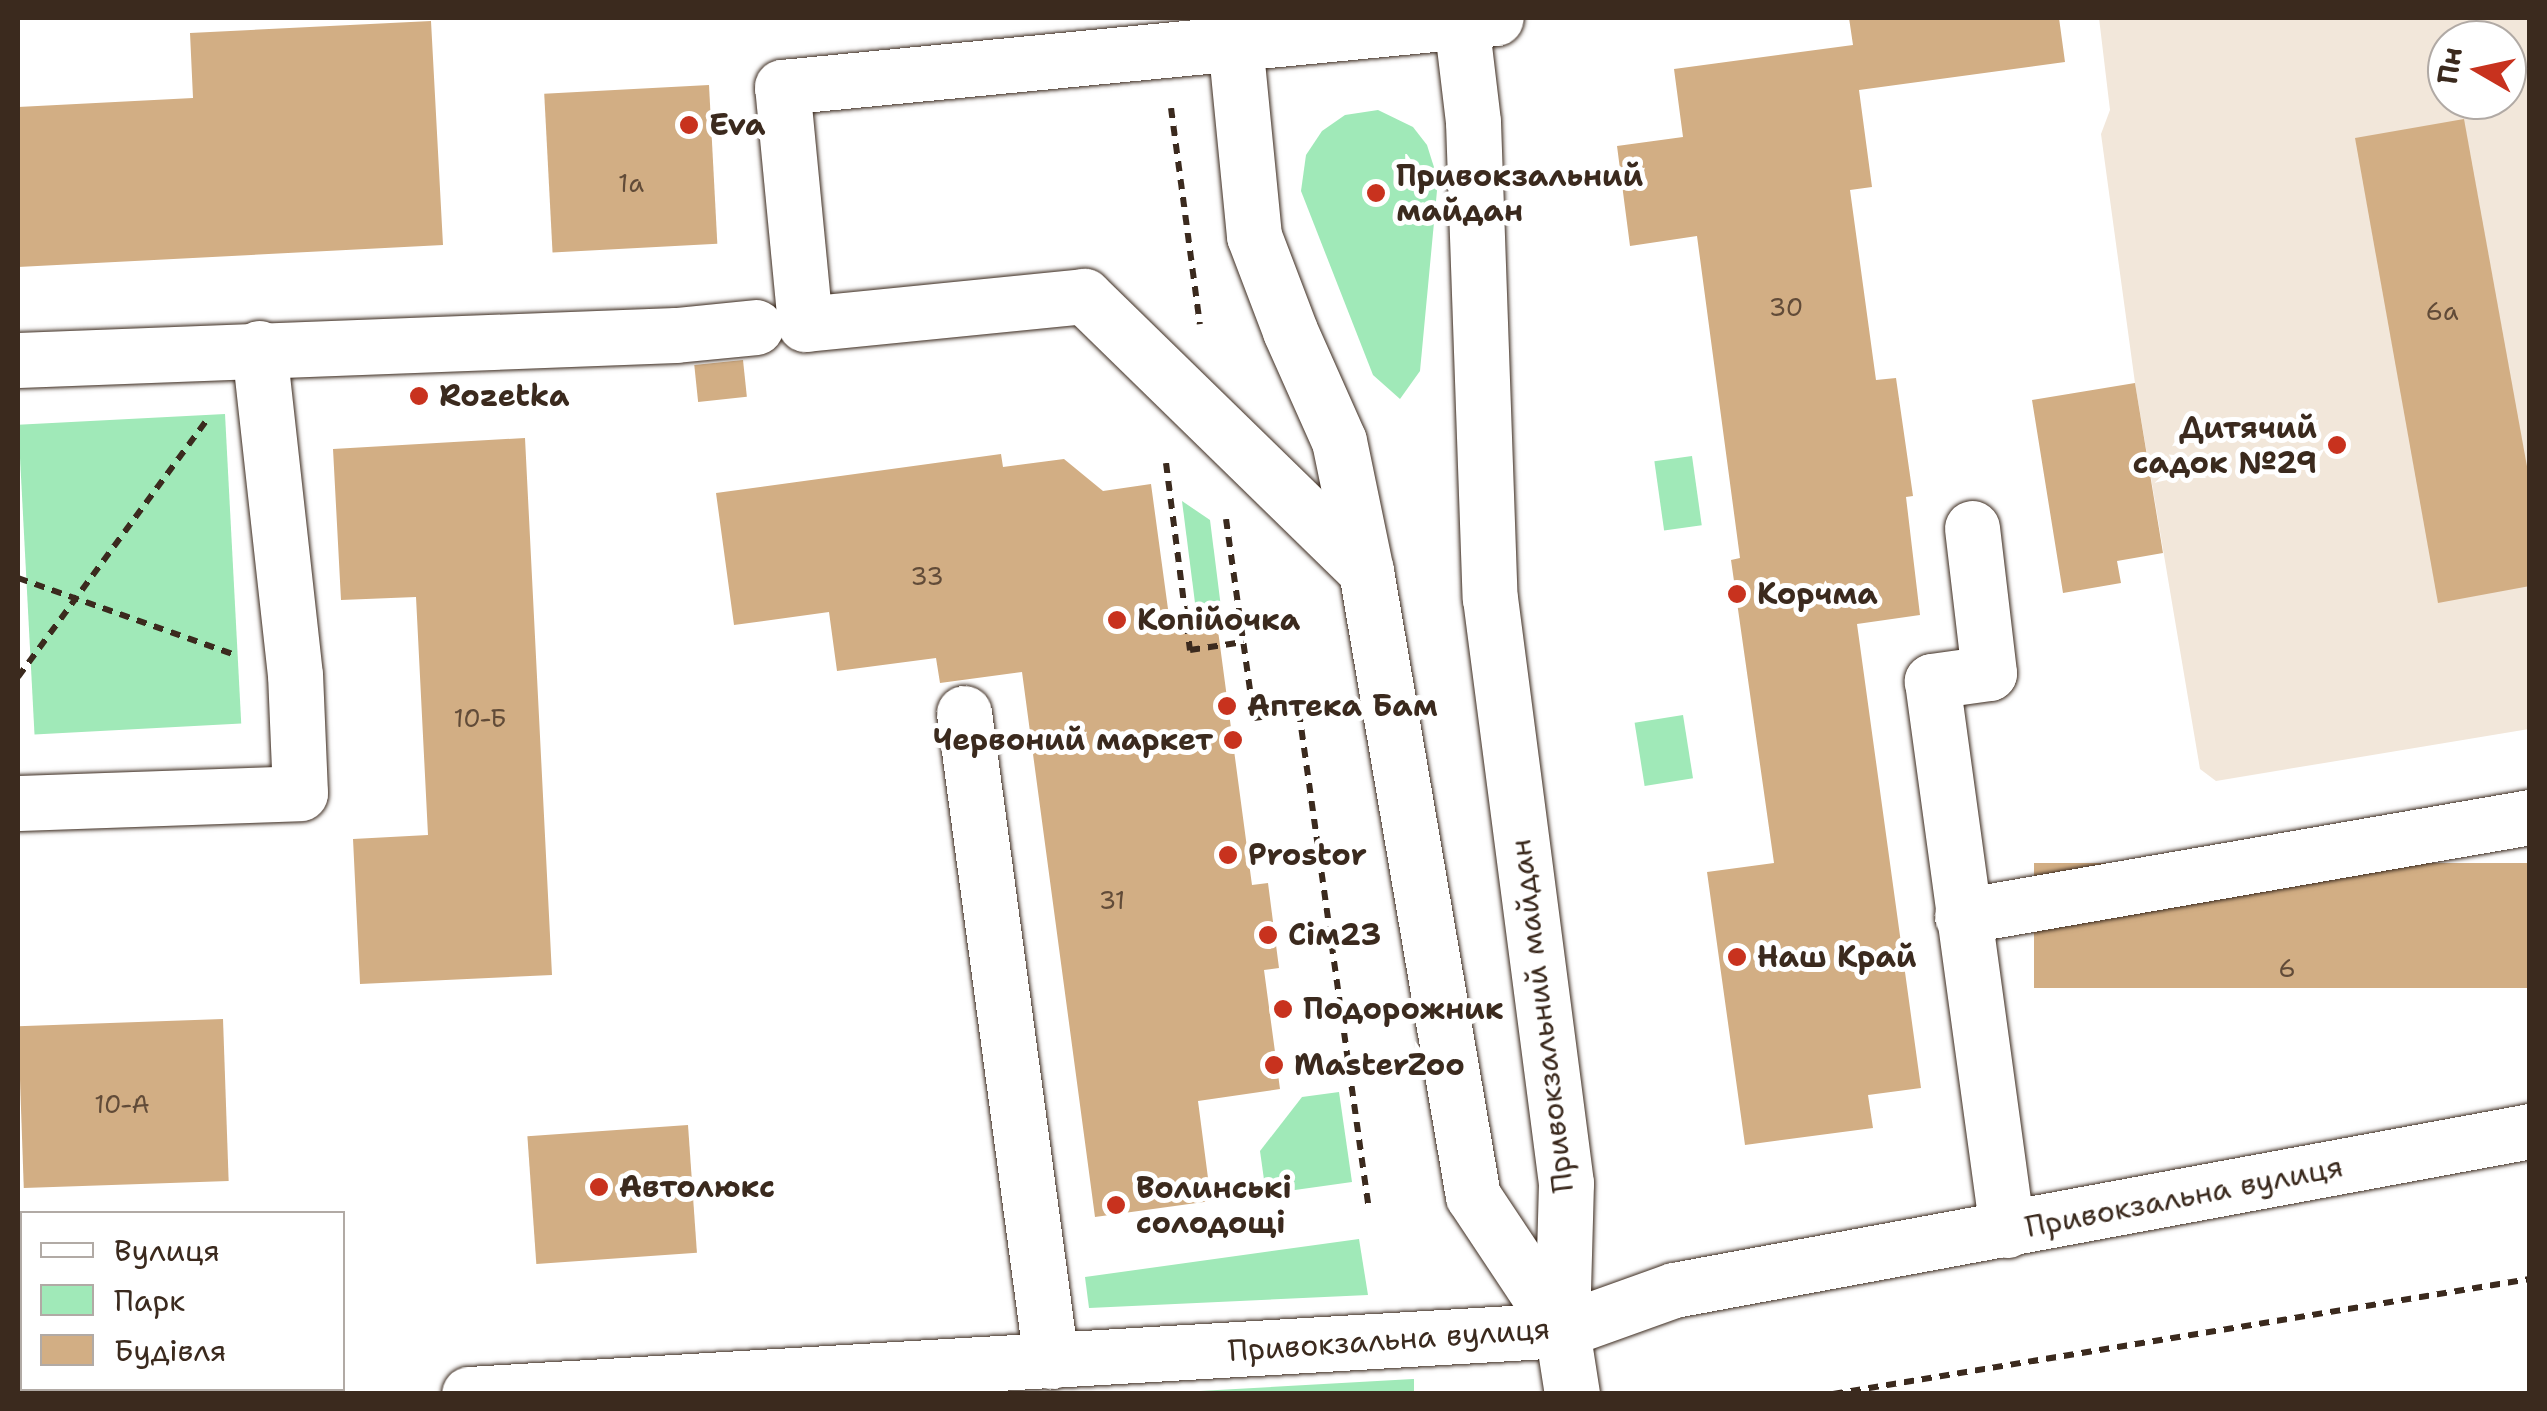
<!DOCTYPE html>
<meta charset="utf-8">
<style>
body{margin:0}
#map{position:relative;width:2547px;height:1411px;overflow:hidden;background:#fff;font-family:"Shantell Sans",sans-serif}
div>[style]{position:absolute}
.built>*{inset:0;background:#f2e7da}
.green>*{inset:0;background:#a0e9b8;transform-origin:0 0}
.building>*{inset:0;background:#d2ae84;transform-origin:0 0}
.path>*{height:6px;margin-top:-3px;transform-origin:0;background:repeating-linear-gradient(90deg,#3b2a1e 0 10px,transparent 0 18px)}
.roads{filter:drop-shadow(0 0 2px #3b2a1e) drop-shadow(0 0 2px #3b2a1e)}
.minor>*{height:55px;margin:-27.5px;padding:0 27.5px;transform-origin:27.5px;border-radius:27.5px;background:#fff}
.dots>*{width:28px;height:28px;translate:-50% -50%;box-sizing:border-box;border:5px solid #fff;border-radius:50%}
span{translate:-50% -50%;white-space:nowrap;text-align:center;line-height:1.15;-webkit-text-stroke:10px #fff;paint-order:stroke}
.number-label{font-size:25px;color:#614b38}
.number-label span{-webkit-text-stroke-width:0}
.poi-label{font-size:30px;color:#3b2a1e;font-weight:700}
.left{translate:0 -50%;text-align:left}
.right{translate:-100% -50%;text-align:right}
.street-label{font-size:30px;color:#3b2a1e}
.frame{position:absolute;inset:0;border:20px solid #3b2a1e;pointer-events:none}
.legend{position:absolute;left:20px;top:1211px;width:325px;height:180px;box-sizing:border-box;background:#fff;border:2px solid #b1aaa5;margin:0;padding:12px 18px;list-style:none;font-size:30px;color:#3b2a1e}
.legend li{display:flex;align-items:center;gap:20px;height:50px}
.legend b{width:50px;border:2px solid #b1aaa5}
.north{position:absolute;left:2427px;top:20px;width:100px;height:100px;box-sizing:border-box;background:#fff;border:2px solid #b1aaa5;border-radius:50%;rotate:279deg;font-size:28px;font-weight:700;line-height:40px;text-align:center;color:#3b2a1e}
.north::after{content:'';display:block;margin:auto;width:35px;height:45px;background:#c8321e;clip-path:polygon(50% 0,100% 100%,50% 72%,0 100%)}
</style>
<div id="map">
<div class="built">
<i style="clip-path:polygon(evenodd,2099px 18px,2529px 18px,2529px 729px,2216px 781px,2200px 769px,2135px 383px,2101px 134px,2110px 110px,2099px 18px,2447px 40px,2507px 40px,2507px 100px,2447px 100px,2447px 40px)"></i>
</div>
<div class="green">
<i style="clip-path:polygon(1378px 110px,1413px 127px,1427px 145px,1438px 180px,1420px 371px,1400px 399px,1373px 375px,1301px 191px,1306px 155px,1322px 131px,1345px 115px)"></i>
<i style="left:225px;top:414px;width:310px;height:207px;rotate:87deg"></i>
<i style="left:1692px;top:456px;width:70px;height:38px;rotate:82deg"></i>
<i style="clip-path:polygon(1182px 501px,1210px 520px,1224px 631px,1199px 634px)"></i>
<i style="left:1683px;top:715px;width:64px;height:49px;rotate:81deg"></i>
<i style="clip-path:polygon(1339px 1092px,1352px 1182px,1266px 1194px,1260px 1151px,1302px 1097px)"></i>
<i style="clip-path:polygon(1359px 1239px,1368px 1295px,1089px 1308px,1085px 1277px)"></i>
<i style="clip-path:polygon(1414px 1379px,1414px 1393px,1163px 1393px,1413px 1379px)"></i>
</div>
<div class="building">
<i style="clip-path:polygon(1849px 18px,2059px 18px,2065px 62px,1859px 90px,1872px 187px,1850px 190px,1876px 380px,1896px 378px,1913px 496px,1906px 497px,1920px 615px,1857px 624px,1921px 1088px,1868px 1095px,1873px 1128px,1745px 1145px,1707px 872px,1774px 863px,1731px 560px,1740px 558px,1697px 236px,1630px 246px,1617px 146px,1683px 137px,1674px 69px,1853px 45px)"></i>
<i style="clip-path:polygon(431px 21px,443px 245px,18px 267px,18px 107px,193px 98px,190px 33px)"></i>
<i style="left:709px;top:85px;width:159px;height:165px;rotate:87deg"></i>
<i style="clip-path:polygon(2464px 119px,2530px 483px,2530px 586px,2438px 603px,2355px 138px)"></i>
<i style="left:743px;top:360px;width:37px;height:49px;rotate:84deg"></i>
<i style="clip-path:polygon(2135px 383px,2163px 553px,2117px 561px,2121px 583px,2063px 593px,2032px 400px)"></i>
<i style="clip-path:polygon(525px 438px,552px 975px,360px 984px,353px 839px,428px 835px,416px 597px,341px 600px,333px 449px)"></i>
<i style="clip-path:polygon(1001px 454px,1003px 467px,1064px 459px,1103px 491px,1151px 484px,1171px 631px,1217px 623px,1252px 885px,1268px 883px,1279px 968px,1264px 970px,1280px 1089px,1198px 1101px,1211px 1201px,1095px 1217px,1022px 672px,940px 683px,936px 658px,837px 671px,829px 612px,734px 625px,716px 493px)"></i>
<i style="left:2530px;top:863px;width:125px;height:496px;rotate:90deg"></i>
<i style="left:223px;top:1019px;width:162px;height:205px;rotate:88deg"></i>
<i style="left:688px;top:1125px;width:128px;height:161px;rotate:86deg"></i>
</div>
<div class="path">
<i style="left:1171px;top:108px;width:218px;rotate:82.4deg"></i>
<i style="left:1166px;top:463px;width:189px;rotate:82.7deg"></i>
<i style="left:1190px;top:650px;width:54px;rotate:-8.6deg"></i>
<i style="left:1226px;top:519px;width:201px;rotate:82deg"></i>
<i style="left:1254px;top:718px;width:45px;rotate:-7.6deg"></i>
<i style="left:1299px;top:712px;width:503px;rotate:82deg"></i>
<i style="left:18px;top:578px;width:228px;rotate:19.5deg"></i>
<i style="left:18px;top:677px;width:318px;rotate:-53.7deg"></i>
<i style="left:1833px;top:1394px;width:706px;rotate:-9.37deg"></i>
</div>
<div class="roads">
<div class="minor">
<i style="left:1461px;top:21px;width:102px;rotate:83.2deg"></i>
<i style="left:1473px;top:122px;width:476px;rotate:88deg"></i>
<i style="left:1490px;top:598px;width:590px;rotate:82.6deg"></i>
<i style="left:1566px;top:1183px;width:147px;rotate:91.6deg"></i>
<i style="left:1562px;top:1330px;width:65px;rotate:81.1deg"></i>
<i style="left:1235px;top:42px;width:195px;rotate:84.4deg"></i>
<i style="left:1254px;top:236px;width:102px;rotate:69.2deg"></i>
<i style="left:1290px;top:331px;width:120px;rotate:66deg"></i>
<i style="left:1339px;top:441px;width:133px;rotate:78.3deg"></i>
<i style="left:1366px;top:571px;width:634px;rotate:80.29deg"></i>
<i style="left:1473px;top:1196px;width:161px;rotate:56.4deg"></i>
<i style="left:18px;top:360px;width:658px;rotate:-2.18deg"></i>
<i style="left:676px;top:335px;width:80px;rotate:-5.7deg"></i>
<i style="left:1972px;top:528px;width:146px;rotate:83.3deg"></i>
<i style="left:1989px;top:673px;width:58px;rotate:172deg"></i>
<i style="left:1932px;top:681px;width:554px;rotate:82.22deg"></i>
<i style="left:1366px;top:571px;width:394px;rotate:-135.7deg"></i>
<i style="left:1084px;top:296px;width:280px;rotate:174.3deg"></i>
<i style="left:805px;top:324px;width:238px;rotate:-95.5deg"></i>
<i style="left:782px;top:87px;width:717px;rotate:-5.52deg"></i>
<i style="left:964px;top:713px;width:654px;rotate:82.35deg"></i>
<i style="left:18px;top:803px;width:282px;rotate:-2deg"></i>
<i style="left:300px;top:793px;width:118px;rotate:-92.4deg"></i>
<i style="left:295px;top:675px;width:329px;rotate:-96.3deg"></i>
<i style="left:1962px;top:916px;width:577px;rotate:-9.89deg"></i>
<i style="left:469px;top:1394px;width:1095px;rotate:-3.35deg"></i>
<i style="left:1562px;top:1330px;width:119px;rotate:-19.7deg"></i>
<i style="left:1674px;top:1290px;width:871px;rotate:-10.52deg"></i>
</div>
</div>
<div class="dots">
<i style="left:689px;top:125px;background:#c8321e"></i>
<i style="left:1376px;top:193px;background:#c8321e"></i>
<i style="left:419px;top:396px;background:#c8321e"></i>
<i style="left:2337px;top:445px;background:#c8321e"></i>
<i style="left:1737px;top:594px;background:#c8321e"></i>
<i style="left:1117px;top:620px;background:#c8321e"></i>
<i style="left:1227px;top:706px;background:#c8321e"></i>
<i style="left:1233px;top:740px;background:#c8321e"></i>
<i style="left:1228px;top:855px;background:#c8321e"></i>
<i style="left:1268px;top:935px;background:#c8321e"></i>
<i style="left:1737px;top:957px;background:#c8321e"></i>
<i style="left:1283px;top:1009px;background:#c8321e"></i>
<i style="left:1274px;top:1065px;background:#c8321e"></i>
<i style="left:599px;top:1187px;background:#c8321e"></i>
<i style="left:1116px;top:1205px;background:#c8321e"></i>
</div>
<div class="number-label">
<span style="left:631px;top:183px">1а</span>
<span style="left:1786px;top:307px">30</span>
<span style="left:2442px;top:311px">6а</span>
<span style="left:927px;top:576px">33</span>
<span style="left:480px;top:718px">10-Б</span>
<span style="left:1112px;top:900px">31</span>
<span style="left:2287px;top:968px">6</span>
<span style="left:122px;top:1104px">10-А</span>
</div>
<div class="poi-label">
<span class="left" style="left:709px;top:125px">Eva</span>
<span class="left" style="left:1396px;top:193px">Привокзальний<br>майдан</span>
<span class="left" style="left:439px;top:396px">Rozetka</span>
<span class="right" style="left:2317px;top:445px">Дитячий<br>садок №29</span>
<span class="left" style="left:1757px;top:594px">Корчма</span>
<span class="left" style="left:1137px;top:620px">Копійочка</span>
<span class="left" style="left:1247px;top:706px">Аптека Бам</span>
<span class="right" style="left:1213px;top:740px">Червоний маркет</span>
<span class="left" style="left:1248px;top:855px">Prostor</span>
<span class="left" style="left:1288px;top:935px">Сім23</span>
<span class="left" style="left:1757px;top:957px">Наш Край</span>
<span class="left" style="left:1303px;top:1009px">Подорожник</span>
<span class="left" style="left:1294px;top:1065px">MasterZoo</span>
<span class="left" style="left:619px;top:1187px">Автолюкс</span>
<span class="left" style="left:1136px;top:1205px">Волинські<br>солодощі</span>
</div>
<div class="street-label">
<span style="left:1542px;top:1016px;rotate:-97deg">Привокзальний майдан</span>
<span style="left:2184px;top:1197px;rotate:-11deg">Привокзальна вулиця</span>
<span style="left:1389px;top:1340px;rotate:-4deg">Привокзальна вулиця</span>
</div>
<div class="frame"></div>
<ul class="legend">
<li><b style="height:12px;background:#fff"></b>Вулиця</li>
<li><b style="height:28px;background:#a0e9b8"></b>Парк</li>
<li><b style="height:28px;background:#d2ae84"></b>Будівля</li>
</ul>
<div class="north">Пн</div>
</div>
